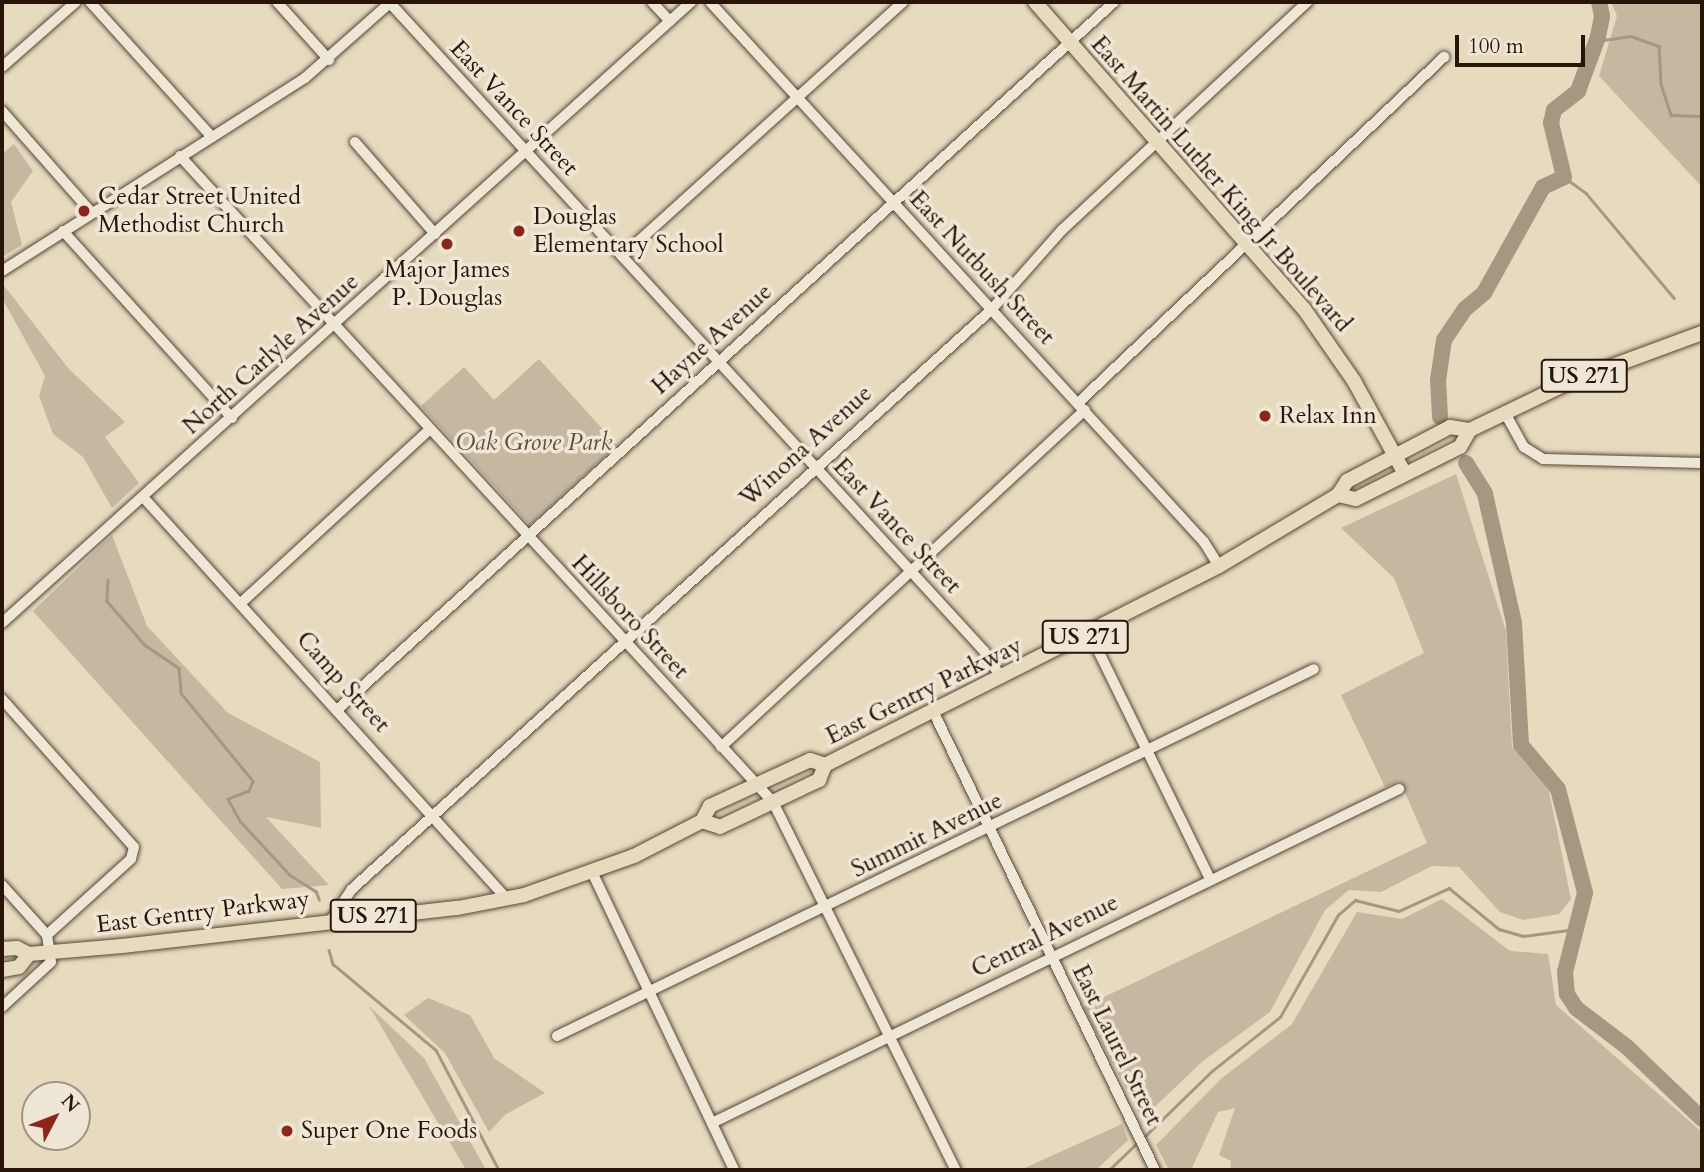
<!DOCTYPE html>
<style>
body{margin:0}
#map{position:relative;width:1704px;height:1172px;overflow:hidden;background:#e6dabf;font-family:Cardo,serif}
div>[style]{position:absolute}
.green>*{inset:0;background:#c6b8a0}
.stream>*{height:2.5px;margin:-1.25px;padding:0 1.25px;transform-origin:1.25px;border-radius:1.25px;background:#a59781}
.river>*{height:16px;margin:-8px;padding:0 8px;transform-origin:8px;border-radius:8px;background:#a59781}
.roads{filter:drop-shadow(0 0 2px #584636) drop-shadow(0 0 2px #584636)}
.minor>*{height:10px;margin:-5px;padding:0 5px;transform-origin:5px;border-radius:5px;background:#efe7d5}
.major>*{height:14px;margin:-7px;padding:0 7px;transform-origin:7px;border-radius:7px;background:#e6dabf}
.dots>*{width:19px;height:19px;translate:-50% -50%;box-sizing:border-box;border:4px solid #efe7d5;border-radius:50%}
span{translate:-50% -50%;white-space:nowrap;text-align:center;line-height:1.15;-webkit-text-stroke:7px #efe7d5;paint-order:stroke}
.shield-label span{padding:2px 5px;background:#efe7d5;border:2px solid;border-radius:5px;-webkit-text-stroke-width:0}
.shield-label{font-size:23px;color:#281409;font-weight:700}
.street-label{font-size:24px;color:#281409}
.poi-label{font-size:24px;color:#281409}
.left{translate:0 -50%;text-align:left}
.park-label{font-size:24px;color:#5f4d3e;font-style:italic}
.frame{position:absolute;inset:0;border:4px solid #281409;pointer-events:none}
.north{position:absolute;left:21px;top:1081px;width:70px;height:70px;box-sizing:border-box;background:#efe7d5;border:2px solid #9f9383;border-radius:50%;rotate:48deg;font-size:19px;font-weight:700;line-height:28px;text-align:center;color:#281409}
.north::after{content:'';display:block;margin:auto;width:24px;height:32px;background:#8f2418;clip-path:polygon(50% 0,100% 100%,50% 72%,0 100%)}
.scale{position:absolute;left:1455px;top:35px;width:130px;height:32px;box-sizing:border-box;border:4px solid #281409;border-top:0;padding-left:9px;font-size:21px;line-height:24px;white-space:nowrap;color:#281409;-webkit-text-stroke:5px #efe7d5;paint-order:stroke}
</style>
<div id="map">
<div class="green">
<i style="clip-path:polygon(1611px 2px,1702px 2px,1702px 187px,1599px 76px,1617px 16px)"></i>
<i style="clip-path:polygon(14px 144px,33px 171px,11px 202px,22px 245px,2px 257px,2px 154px)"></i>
<i style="clip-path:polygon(2px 283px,68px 368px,125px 422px,105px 437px,139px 483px,112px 508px,83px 457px,53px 434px,39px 396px,45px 376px,2px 298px)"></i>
<i style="clip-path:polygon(539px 359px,617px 445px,530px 525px,421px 406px,464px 367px,494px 400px)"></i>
<i style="clip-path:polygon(1456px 474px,1506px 631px,1512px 747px,1549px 791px,1571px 899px,1559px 914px,1523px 920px,1500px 912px,1459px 867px,1432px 866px,1381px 892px,1349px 890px,1325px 910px,1270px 1012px,1203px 1061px,1142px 1119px,1083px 1007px,1427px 843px,1400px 781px,1385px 787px,1341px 695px,1424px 653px,1394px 578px,1341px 528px)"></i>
<i style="clip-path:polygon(112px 535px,147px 626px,228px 713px,320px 762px,321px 828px,266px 817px,329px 885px,282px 889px,33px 611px)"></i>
<i style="clip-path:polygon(1442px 899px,1510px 951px,1548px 954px,1556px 1005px,1702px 1132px,1702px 1170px,1230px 1170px,1231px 1161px,1219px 1155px,1235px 1108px,1218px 1112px,1191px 1170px,1169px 1170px,1156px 1145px,1222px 1078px,1292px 1024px,1357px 912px,1402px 919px)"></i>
<i style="clip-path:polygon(428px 998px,470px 1015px,494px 1058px,545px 1093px,506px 1114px,489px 1132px,445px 1053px,404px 1015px)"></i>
<i style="clip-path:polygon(369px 1006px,424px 1058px,486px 1170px,466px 1170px)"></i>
<i style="clip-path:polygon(1122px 1124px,1128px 1140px,1096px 1170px,1020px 1170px)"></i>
</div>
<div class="stream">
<i style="left:1596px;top:41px;width:35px;rotate:-8deg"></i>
<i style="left:1631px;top:36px;width:30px;rotate:20deg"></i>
<i style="left:1659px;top:46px;width:38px;rotate:87deg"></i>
<i style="left:1661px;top:84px;width:33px;rotate:72deg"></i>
<i style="left:1671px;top:115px;width:31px;rotate:2deg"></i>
<i style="left:1564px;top:177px;width:27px;rotate:36deg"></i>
<i style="left:1586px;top:193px;width:137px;rotate:50deg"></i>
<i style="left:108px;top:580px;width:21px;rotate:93deg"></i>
<i style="left:107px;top:601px;width:58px;rotate:49.2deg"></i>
<i style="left:145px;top:645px;width:41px;rotate:34.1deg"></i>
<i style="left:179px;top:668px;width:25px;rotate:85deg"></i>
<i style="left:181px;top:693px;width:114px;rotate:50.7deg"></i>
<i style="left:253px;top:781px;width:11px;rotate:112deg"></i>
<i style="left:249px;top:791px;width:22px;rotate:159deg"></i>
<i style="left:228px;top:799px;width:26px;rotate:61deg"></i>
<i style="left:241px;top:822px;width:72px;rotate:47.2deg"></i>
<i style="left:290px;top:875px;width:31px;rotate:32deg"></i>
<i style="left:316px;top:891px;width:9px;rotate:69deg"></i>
<i style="left:329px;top:950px;width:15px;rotate:74deg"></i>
<i style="left:333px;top:964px;width:134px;rotate:39.9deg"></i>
<i style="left:436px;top:1050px;width:136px;rotate:62.3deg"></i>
<i style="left:1142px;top:1139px;width:98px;rotate:-44.2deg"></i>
<i style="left:1212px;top:1071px;width:87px;rotate:-38.5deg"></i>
<i style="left:1280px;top:1017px;width:117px;rotate:-60.4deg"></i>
<i style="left:1338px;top:915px;width:23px;rotate:-41deg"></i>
<i style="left:1355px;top:900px;width:45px;rotate:14deg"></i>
<i style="left:1399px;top:911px;width:55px;rotate:-24.7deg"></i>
<i style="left:1449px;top:888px;width:65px;rotate:39.4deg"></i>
<i style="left:1499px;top:929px;width:25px;rotate:16deg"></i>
<i style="left:1523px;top:936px;width:53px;rotate:-7.5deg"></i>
<i style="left:1109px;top:1170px;width:39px;rotate:-44deg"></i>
</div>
<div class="river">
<i style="left:1440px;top:417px;width:37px;rotate:-93deg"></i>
<i style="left:1438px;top:380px;width:40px;rotate:-81.5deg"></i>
<i style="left:1444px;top:340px;width:37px;rotate:-56deg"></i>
<i style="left:1465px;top:309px;width:25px;rotate:-40deg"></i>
<i style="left:1484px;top:293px;width:121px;rotate:-60.9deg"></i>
<i style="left:1543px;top:187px;width:23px;rotate:-25deg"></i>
<i style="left:1564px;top:177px;width:56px;rotate:-103.5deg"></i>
<i style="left:1551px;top:123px;width:13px;rotate:-77deg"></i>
<i style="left:1554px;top:110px;width:31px;rotate:-38deg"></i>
<i style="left:1578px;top:91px;width:58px;rotate:-69.7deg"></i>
<i style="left:1598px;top:37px;width:21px;rotate:-79deg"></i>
<i style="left:1602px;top:16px;width:14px;rotate:-102deg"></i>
<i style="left:1466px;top:463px;width:36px;rotate:58deg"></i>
<i style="left:1485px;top:494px;width:132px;rotate:77.3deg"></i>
<i style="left:1514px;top:623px;width:122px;rotate:86.7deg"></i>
<i style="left:1521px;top:745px;width:57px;rotate:49.9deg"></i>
<i style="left:1558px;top:789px;width:107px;rotate:75.4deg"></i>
<i style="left:1585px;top:893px;width:81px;rotate:104.2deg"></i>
<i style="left:1565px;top:972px;width:22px;rotate:85deg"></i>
<i style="left:1567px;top:994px;width:17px;rotate:57deg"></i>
<i style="left:1576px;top:1008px;width:64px;rotate:37.4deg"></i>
<i style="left:1627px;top:1047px;width:104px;rotate:43.8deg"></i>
</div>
<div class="roads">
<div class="minor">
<i style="left:90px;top:2px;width:182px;rotate:47.9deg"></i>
<i style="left:277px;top:2px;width:78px;rotate:48.1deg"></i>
<i style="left:652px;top:2px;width:26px;rotate:47deg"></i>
<i style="left:710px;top:2px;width:732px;rotate:47.55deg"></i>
<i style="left:1204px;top:542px;width:28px;rotate:58deg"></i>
<i style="left:390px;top:3px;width:879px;rotate:47.49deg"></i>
<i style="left:984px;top:651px;width:31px;rotate:57deg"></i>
<i style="left:2px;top:67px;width:98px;rotate:-41.3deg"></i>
<i style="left:2px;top:111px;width:136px;rotate:48.6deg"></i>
<i style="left:355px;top:142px;width:122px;rotate:49deg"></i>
<i style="left:180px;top:156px;width:877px;rotate:47.45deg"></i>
<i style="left:773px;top:802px;width:411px;rotate:63.6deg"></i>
<i style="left:63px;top:231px;width:252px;rotate:47.9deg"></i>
<i style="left:622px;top:256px;width:379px;rotate:-42.1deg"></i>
<i style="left:2px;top:271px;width:359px;rotate:-32.5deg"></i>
<i style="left:305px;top:78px;width:115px;rotate:-41.5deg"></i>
<i style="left:1078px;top:403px;width:504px;rotate:-43.39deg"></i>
<i style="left:1505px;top:413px;width:39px;rotate:61deg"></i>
<i style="left:1524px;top:447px;width:22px;rotate:32deg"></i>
<i style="left:1543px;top:459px;width:159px;rotate:1.4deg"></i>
<i style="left:143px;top:497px;width:542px;rotate:47.84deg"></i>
<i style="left:242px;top:602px;width:255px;rotate:-42.6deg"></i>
<i style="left:2px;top:623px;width:928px;rotate:-42.03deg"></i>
<i style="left:1090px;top:634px;width:273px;rotate:63.9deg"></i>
<i style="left:2px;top:699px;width:198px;rotate:48.3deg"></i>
<i style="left:134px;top:847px;width:12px;rotate:104deg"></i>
<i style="left:131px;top:859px;width:113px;rotate:137.9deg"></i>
<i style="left:339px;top:708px;width:1048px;rotate:-42.33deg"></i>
<i style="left:933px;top:711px;width:510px;rotate:64.19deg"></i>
<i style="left:721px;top:747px;width:496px;rotate:-42.8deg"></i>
<i style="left:593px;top:874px;width:328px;rotate:64.5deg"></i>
<i style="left:2px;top:885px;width:67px;rotate:48deg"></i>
<i style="left:47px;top:935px;width:27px;rotate:82deg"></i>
<i style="left:51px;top:962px;width:67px;rotate:137.4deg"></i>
<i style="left:331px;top:920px;width:37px;rotate:-56deg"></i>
<i style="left:352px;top:889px;width:864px;rotate:-42.18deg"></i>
<i style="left:992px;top:309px;width:106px;rotate:-48.5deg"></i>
<i style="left:1062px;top:230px;width:335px;rotate:-42.9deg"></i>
<i style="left:557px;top:1036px;width:841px;rotate:-25.86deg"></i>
<i style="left:712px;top:1123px;width:764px;rotate:-25.93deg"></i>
</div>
<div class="major">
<i style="left:1035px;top:2px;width:408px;rotate:48.8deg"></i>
<i style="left:1304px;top:309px;width:88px;rotate:55.2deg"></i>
<i style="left:1354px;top:381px;width:106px;rotate:61.3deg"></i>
<i style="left:1338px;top:495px;width:18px;rotate:13deg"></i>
<i style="left:1356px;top:499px;width:116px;rotate:-26.6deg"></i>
<i style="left:1460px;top:447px;width:20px;rotate:-60deg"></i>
<i style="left:1470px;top:430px;width:113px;rotate:-25.7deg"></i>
<i style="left:1572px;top:381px;width:139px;rotate:-20.3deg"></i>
<i style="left:702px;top:821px;width:19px;rotate:18deg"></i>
<i style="left:720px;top:827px;width:110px;rotate:-25.4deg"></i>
<i style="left:819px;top:780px;width:16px;rotate:-68deg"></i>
<i style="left:825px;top:765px;width:441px;rotate:-26.8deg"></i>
<i style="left:1219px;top:566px;width:139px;rotate:-30.8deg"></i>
<i style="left:1338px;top:495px;width:17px;rotate:-57deg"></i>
<i style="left:1347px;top:481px;width:116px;rotate:-27.7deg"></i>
<i style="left:1450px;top:427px;width:20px;rotate:9deg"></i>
<i style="left:2px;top:949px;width:15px;rotate:-4deg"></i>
<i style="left:17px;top:948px;width:13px;rotate:27deg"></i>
<i style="left:29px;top:954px;width:93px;rotate:-4.9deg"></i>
<i style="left:122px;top:946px;width:338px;rotate:-6.5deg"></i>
<i style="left:458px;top:908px;width:67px;rotate:-11.1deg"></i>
<i style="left:524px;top:895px;width:117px;rotate:-19.5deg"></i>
<i style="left:634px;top:856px;width:76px;rotate:-27.2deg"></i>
<i style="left:702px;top:821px;width:17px;rotate:-62deg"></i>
<i style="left:710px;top:806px;width:110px;rotate:-24.7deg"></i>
<i style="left:810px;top:760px;width:16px;rotate:18deg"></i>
<i style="left:2px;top:970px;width:17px;rotate:-10deg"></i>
<i style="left:19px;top:967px;width:16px;rotate:-52deg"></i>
</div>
</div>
<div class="dots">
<i style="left:84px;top:211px;background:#8f2418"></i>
<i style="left:519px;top:231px;background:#8f2418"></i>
<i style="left:447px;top:244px;background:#8f2418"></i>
<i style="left:1265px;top:416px;background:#8f2418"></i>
<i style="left:287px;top:1131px;background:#8f2418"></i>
</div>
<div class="shield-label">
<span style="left:1584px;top:376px">US 271</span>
<span style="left:1085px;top:637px">US 271</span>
<span style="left:373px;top:916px">US 271</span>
</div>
<div class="street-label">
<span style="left:514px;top:108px;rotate:47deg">East Vance Street</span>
<span style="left:1221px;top:184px;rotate:49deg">East Martin Luther King Jr Boulevard</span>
<span style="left:982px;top:268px;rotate:47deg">East Nutbush Street</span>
<span style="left:712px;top:339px;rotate:-42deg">Hayne Avenue</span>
<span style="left:271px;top:354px;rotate:-42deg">North Carlyle Avenue</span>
<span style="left:806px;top:446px;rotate:-42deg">Winona Avenue</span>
<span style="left:897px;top:526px;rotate:47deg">East Vance Street</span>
<span style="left:630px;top:617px;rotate:47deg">Hillsboro Street</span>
<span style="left:343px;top:682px;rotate:48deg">Camp Street</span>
<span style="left:924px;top:691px;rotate:-26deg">East Gentry Parkway</span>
<span style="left:927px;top:835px;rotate:-26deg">Summit Avenue</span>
<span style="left:203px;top:912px;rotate:-7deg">East Gentry Parkway</span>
<span style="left:1045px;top:936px;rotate:-26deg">Central Avenue</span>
<span style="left:1117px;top:1045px;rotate:64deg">East Laurel Street</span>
</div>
<div class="poi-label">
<span class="left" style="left:98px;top:211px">Cedar Street United<br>Methodist Church</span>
<span class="left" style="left:533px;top:231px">Douglas<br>Elementary School</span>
<span style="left:447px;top:284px">Major James<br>P. Douglas</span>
<span class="left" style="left:1279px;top:416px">Relax Inn</span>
<span class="left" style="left:301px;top:1131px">Super One Foods</span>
</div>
<div class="park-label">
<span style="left:534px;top:443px">Oak Grove Park</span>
</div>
<div class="frame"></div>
<div class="north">N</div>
<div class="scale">100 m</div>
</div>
